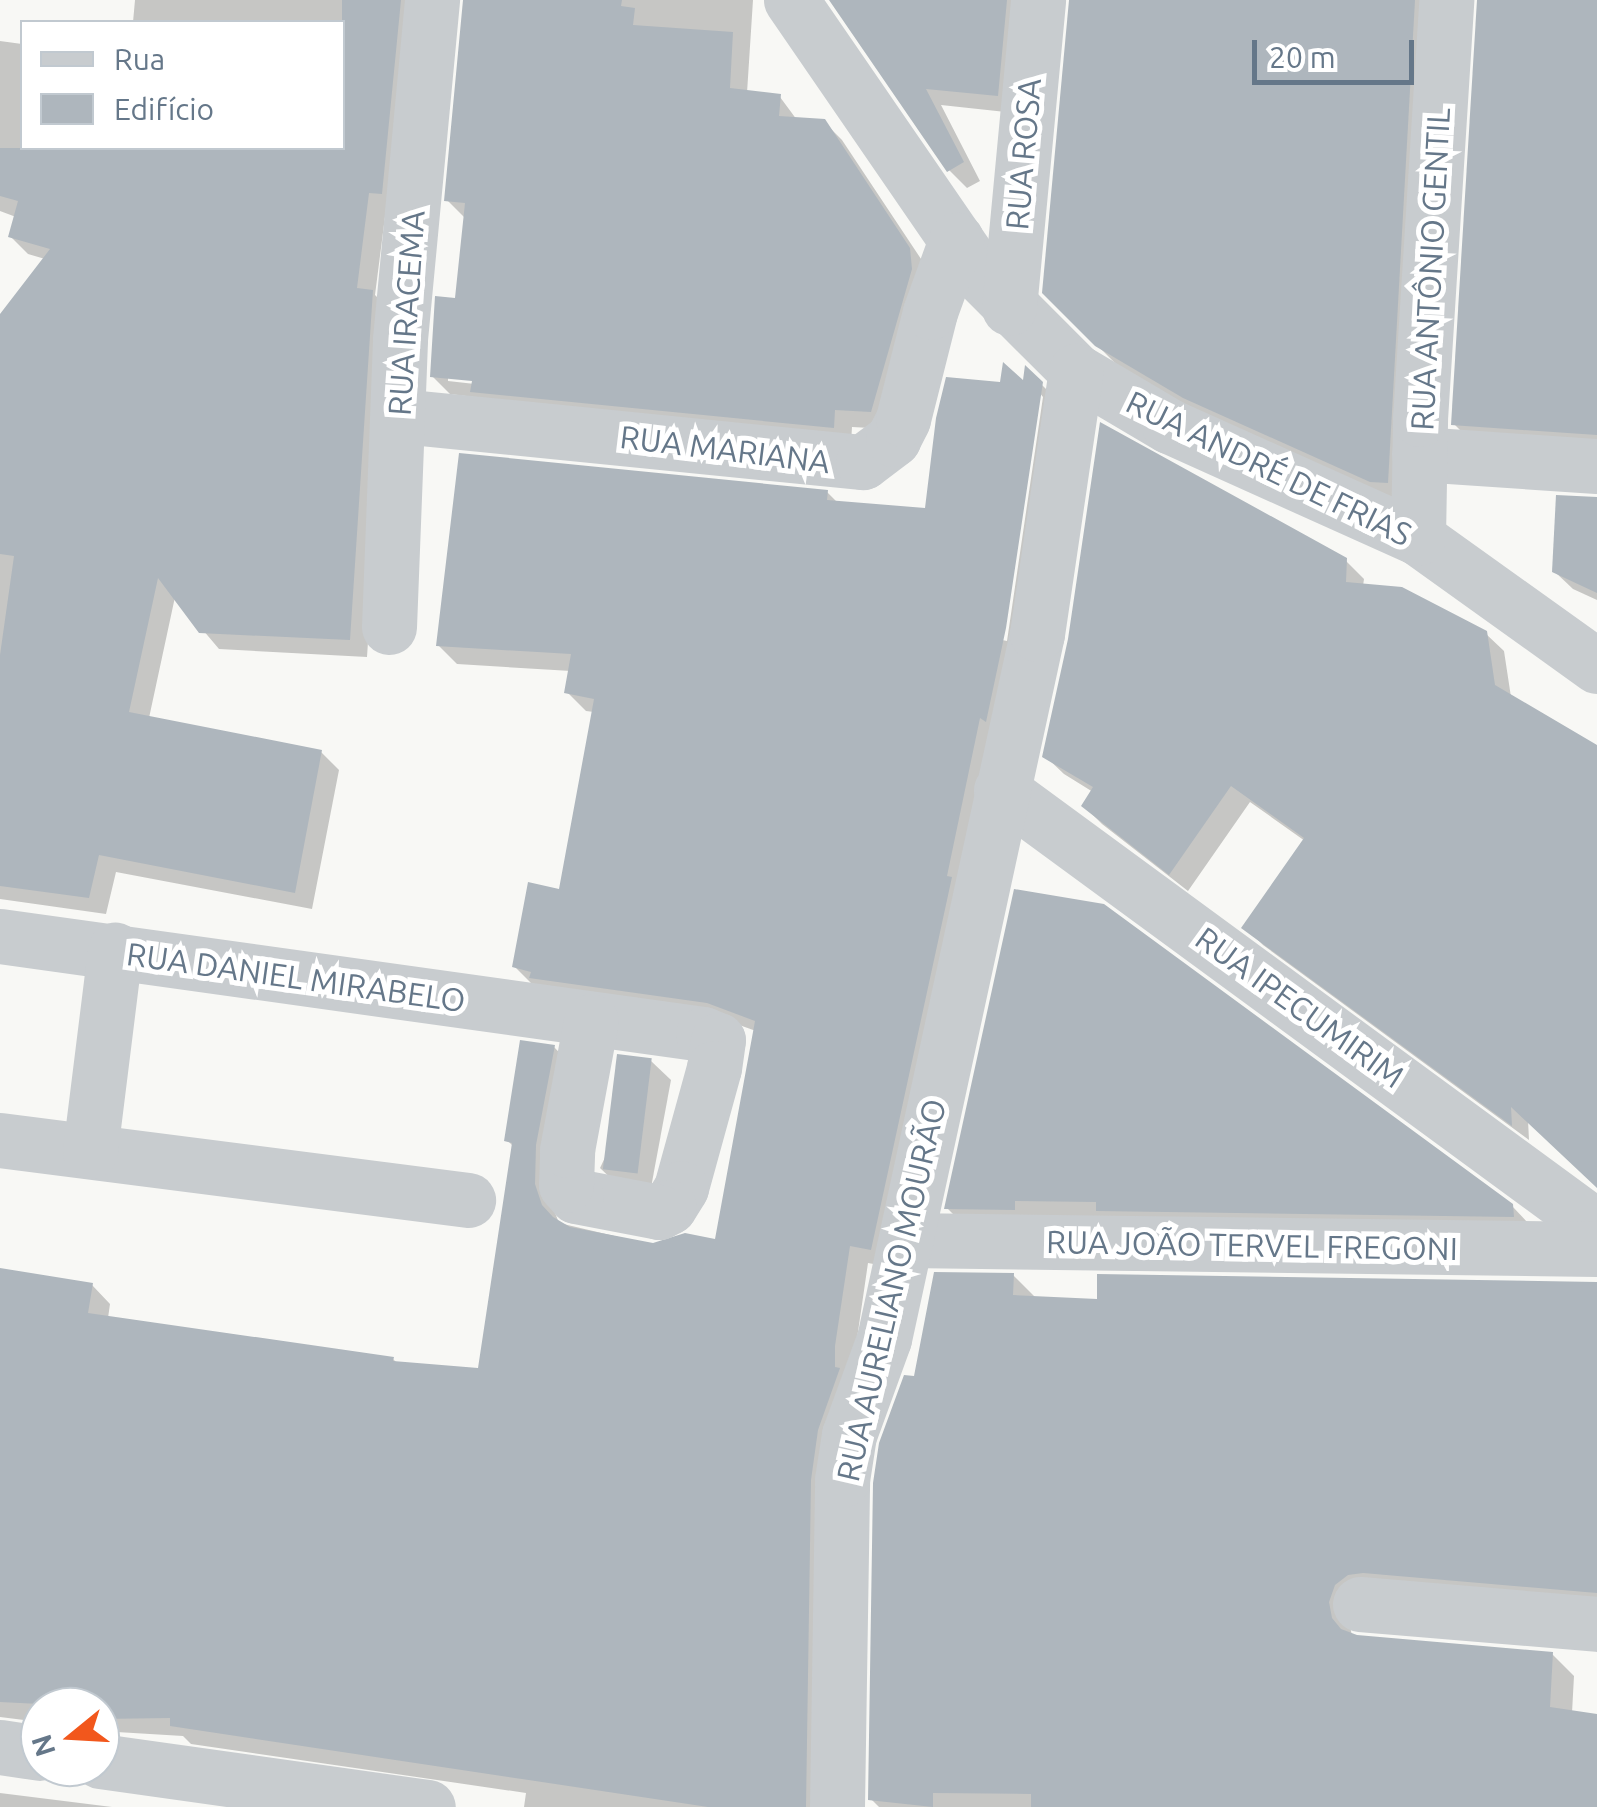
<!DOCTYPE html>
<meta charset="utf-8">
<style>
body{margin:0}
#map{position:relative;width:1597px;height:1807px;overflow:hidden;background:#f8f8f5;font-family:Ubuntu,sans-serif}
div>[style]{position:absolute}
.shadow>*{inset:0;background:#0003}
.building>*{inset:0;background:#aeb6bd;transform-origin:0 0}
.minor>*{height:55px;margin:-27.5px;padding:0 27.5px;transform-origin:27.5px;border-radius:27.5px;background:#c8cccf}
span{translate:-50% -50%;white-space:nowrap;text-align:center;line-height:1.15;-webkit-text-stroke:10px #fff;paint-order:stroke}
.street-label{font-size:32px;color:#657789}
.legend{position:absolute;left:20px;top:20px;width:325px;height:130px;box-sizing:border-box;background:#fff;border:2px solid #c1c9d0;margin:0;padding:12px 18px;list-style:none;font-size:30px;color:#657789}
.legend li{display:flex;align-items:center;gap:20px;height:50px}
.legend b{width:50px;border:2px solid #c1c9d0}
.north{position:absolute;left:20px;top:1687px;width:100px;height:100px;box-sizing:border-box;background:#fff;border:2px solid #c1c9d0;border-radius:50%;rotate:252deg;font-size:28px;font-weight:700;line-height:40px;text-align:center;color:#657789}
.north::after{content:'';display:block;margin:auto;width:35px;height:45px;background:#f2571c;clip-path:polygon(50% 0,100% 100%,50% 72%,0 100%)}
.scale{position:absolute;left:1252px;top:40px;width:162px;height:45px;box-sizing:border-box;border:5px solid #657789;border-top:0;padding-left:12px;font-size:30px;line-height:35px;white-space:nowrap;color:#657789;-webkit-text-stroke:8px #fff;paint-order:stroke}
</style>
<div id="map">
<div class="shadow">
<i style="clip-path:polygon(135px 0,424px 0,386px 209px,375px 295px,390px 310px,367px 657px,219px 649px,175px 597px,149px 718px,321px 752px,339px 770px,312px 909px,116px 872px,106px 914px,0 899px,0 318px,45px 259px,28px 254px,10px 236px,16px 217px,0 211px,0 41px,22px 44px,22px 148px,342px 148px,342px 22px,133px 22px)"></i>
<i style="clip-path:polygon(evenodd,465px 0,753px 0,747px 93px,780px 97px,797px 120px,824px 122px,842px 140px,927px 268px,889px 429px,852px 427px,851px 444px,450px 394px,432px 376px,457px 301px,466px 219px,447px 200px,465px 0,448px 376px,485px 380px,484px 385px,448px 381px,448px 376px)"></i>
<i style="clip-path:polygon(833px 0,1030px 0,1015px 113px,941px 105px,980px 181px,967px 188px,949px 170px)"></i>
<i style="clip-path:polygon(1071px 0,1439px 0,1405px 500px,1390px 499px,1204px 416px,1116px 364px,1044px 292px)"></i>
<i style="clip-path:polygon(1479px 0,1597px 0,1597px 450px,1472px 442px,1454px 424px)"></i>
<i style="clip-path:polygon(evenodd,1027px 370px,1060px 403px,890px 1267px,868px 1263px,853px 1366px,824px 1807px,524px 1807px,526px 1793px,191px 1744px,183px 1736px,100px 1731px,100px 1707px,40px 1707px,40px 1722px,0 1717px,0 1271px,92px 1285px,110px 1304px,108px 1318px,393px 1359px,398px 1364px,480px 1371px,514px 1147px,507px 1140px,554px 1047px,572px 1066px,552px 1205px,559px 1223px,653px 1245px,717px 1242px,756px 1031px,728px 1021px,533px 985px,514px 966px,561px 892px,594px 712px,586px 711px,567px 692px,571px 671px,457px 664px,438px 645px,827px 492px,838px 503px,928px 510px,1024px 384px,1027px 370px,1039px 392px,1043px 397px,1007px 641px,1002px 640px,1039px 392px)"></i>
<i style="clip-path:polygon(1597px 499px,1597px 600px,1573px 589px,1554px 571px)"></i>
<i style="clip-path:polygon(1345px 560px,1364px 579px,1363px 586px,1485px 633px,1504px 651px,1511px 697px,1597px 764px,1597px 1187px,1528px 1120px,1529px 1140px,1263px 945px,1245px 927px,1305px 841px,1250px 802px,1188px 891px,1102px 824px,1084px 806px,1093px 792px,1064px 774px,1045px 756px)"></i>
<i style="clip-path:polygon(1016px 892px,1512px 1206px,1530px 1225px,965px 1226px,947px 1208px)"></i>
<i style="clip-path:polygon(651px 1061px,671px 1080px,650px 1193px,620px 1187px,600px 1168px)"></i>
<i style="clip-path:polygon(1013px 1275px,1036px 1298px,1099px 1302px,1597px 1285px,1597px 1612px,1350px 1626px,1352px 1636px,1552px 1654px,1574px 1676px,1572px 1713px,1597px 1717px,1597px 1807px,879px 1807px,871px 1799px,916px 1379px)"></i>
<i style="clip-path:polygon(0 1793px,112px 1807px,0 1807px)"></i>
</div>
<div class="building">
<i style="clip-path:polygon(342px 0,401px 0,382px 194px,369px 193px,357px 288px,373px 290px,350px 640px,199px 633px,158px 578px,129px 712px,322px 750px,295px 893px,99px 855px,89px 898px,0 886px,0 655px,14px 556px,0 554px,0 314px,50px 249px,8px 237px,18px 201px,0 196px,0 148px,342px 148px)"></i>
<i style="clip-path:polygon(463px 0,622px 0,621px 6px,635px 8px,633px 25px,733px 32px,730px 88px,781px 94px,779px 116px,825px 119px,910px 248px,912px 269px,871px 412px,835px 410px,834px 428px,470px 392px,472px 381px,430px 377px,435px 296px,455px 298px,465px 203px,444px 201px)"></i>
<i style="clip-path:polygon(829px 0,1007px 0,998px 96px,926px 89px,964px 162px,947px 172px)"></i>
<i style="clip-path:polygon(1069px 0,1415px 0,1388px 483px,1370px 482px,1183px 398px,1095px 346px,1042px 293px)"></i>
<i style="clip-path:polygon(1477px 0,1597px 0,1597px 435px,1451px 425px)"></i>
<i style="clip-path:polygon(1003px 362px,1023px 380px,1025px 365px,1043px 382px,1006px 628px,986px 722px,980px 718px,947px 876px,952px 877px,871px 1250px,850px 1246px,835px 1346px,835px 1367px,840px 1368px,818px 1430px,811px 1480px,806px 1807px,708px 1807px,170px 1726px,170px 1718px,100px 1719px,100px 1707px,0 1702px,0 1268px,93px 1283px,88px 1313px,394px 1357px,393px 1361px,478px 1368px,512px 1143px,504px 1141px,520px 1040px,555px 1045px,536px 1145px,535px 1184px,542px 1205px,553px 1217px,570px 1227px,653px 1243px,685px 1233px,715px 1239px,755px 1021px,707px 1003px,529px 978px,531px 972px,512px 967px,528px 882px,559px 889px,594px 699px,564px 693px,571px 654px,436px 646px,459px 453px,828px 490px,827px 500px,925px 508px,936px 418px,946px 377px,1000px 382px)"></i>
<i style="clip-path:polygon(1100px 422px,1347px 558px,1346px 582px,1402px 587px,1487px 631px,1495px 685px,1597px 745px,1597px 1188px,1511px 1107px,1512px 1126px,1241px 928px,1304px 838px,1231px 786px,1169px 875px,1081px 806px,1093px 787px,1042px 757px,1068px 639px)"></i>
<i style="clip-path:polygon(1556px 495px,1597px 497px,1597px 593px,1552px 572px)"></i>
<i style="clip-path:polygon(1014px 889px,1104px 904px,1513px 1204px,1514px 1217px,1096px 1211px,1096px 1202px,1015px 1201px,1015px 1210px,944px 1209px)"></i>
<i style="left:617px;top:1054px;width:35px;height:116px;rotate:7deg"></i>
<i style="clip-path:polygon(934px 1272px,1014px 1273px,1013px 1295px,1097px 1299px,1097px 1274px,1597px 1282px,1597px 1593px,1363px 1573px,1348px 1575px,1335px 1585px,1329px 1602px,1332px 1618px,1341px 1629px,1357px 1635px,1553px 1652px,1550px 1707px,1597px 1714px,1597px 1807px,1031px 1807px,1031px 1794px,933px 1793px,933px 1807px,868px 1800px,873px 1483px,879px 1443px,904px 1375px,914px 1376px)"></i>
</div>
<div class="minor">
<i style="left:791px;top:0;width:334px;rotate:55.5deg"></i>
<i style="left:980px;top:275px;width:136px;rotate:45deg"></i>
<i style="left:1076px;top:371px;width:108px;rotate:30.6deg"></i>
<i style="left:1169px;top:426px;width:273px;rotate:24.2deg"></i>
<i style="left:1418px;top:538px;width:220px;rotate:35.6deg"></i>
<i style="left:1009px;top:308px;width:309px;rotate:-84.6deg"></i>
<i style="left:400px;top:416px;width:465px;rotate:5.7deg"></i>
<i style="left:863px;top:462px;width:38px;rotate:-37deg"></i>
<i style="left:893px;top:439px;width:22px;rotate:-63deg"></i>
<i style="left:903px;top:419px;width:110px;rotate:-75.8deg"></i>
<i style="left:930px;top:312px;width:77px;rotate:-70.1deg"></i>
<i style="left:1419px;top:454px;width:178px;rotate:3.9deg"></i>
<i style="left:1418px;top:538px;width:119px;rotate:-89deg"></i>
<i style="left:1420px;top:419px;width:420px;rotate:-86.4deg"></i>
<i style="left:389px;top:627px;width:288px;rotate:-87.8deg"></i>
<i style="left:400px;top:339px;width:341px;rotate:-84.6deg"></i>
<i style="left:1001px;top:790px;width:739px;rotate:36.25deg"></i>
<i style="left:0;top:936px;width:710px;rotate:7.94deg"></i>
<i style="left:703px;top:1034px;width:16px;rotate:22deg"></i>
<i style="left:718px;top:1040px;width:28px;rotate:98deg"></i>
<i style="left:714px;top:1068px;width:124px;rotate:105.4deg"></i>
<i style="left:681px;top:1188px;width:22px;rotate:122deg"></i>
<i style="left:669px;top:1207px;width:11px;rotate:153deg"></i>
<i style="left:659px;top:1212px;width:85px;rotate:-169.1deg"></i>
<i style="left:576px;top:1196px;width:15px;rotate:-132deg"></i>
<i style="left:566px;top:1185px;width:35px;rotate:-88deg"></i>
<i style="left:567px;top:1150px;width:131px;rotate:-79.5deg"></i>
<i style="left:0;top:1140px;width:472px;rotate:7.3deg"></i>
<i style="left:90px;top:1151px;width:203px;rotate:-82.9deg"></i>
<i style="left:907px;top:1240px;width:690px;rotate:0.75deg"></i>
<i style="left:1360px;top:1604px;width:238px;rotate:4.8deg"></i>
<i style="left:0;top:1747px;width:40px;rotate:8.5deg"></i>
<i style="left:100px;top:1761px;width:331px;rotate:8deg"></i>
<i style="left:837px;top:1807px;width:327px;rotate:-89.1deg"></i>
<i style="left:842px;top:1480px;width:46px;rotate:-81.2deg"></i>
<i style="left:849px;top:1435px;width:102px;rotate:-70deg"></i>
<i style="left:884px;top:1339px;width:721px;rotate:-77.76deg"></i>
<i style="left:1037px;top:634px;width:266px;rotate:-81.6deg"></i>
</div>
<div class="street-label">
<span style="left:1023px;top:154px;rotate:-85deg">RUA ROSA</span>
<span style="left:1430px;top:269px;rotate:-87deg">RUA ANTÔNIO GENTIL</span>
<span style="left:406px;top:313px;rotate:-86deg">RUA IRACEMA</span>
<span style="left:725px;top:449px;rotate:7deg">RUA MARIANA</span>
<span style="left:1269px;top:468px;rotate:26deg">RUA ANDRÉ DE FRIAS</span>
<span style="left:296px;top:977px;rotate:8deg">RUA DANIEL MIRABELO</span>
<span style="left:1300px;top:1007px;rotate:36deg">RUA IPECUMIRIM</span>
<span style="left:1252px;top:1245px;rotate:1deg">RUA JOÃO TERVEL FREGONI</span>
<span style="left:891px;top:1290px;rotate:-77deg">RUA AURELIANO MOURÃO</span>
</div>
<ul class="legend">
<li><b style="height:12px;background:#c8cccf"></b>Rua</li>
<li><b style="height:28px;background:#aeb6bd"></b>Edifício</li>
</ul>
<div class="north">N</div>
<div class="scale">20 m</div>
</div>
